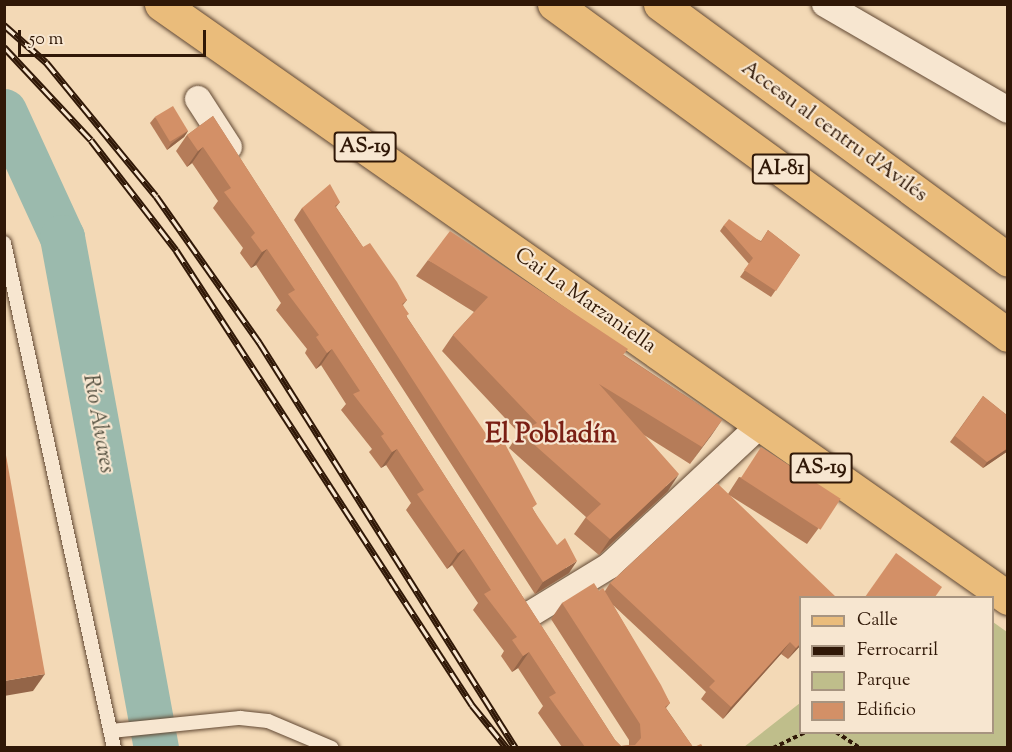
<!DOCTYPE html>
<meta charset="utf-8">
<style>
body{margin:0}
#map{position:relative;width:1012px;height:752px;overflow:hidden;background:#f3d9b6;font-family:"Sorts Mill Goudy",serif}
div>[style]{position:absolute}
.green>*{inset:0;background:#bfbe8b}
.river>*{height:45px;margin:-22.5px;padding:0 22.5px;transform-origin:22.5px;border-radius:22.5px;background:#9bbaad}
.path>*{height:4px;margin-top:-2px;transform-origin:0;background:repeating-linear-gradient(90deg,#301807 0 4.5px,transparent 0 7.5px)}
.roads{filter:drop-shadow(0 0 2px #614833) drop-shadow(0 0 2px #614833)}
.service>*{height:14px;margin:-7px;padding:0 7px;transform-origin:7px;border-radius:7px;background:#f7e6d0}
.minor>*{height:26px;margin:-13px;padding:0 13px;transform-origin:13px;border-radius:13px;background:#f7e6d0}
.primary>*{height:33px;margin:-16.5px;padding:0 16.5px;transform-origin:16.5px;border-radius:16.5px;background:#eabc7b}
.motorway>*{height:33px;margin:-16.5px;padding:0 16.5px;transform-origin:16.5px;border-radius:16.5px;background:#eabc7b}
.rail>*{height:7px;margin-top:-3.5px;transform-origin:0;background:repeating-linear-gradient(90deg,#f7e6d0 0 14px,#301807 0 28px);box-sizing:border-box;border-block:2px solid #301807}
.wall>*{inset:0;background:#b57c59}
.shaded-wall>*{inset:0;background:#946548}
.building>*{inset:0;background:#d39067;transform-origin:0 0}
span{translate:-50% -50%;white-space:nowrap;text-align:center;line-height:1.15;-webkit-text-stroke:4.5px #f7e6d0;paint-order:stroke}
.shield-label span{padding:2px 4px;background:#f7e6d0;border:2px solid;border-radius:4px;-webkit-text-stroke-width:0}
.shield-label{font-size:20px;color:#301807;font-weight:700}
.street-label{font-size:21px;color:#301807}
.water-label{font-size:22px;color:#555141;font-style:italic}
.district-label{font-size:27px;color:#7a1f14;font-weight:700}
.frame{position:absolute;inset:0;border:6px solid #301807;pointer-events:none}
.legend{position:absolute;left:799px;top:596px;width:195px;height:138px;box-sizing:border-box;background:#f7e6d0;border:2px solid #a79480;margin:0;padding:8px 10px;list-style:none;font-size:18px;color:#301807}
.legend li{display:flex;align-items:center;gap:12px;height:30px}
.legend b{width:30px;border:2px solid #a79480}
.scale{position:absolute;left:18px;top:30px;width:188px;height:27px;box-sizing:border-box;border:3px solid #301807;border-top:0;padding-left:8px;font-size:18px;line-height:21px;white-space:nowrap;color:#301807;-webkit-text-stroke:4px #f7e6d0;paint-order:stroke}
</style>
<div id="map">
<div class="green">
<i style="clip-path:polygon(993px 622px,1007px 632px,1007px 747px,744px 747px,800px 703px,800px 732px,992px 732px)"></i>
</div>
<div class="river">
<i style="left:4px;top:111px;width:139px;rotate:65.3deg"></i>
<i style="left:62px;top:237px;width:520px;rotate:79.58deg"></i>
</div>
<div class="path">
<i style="left:836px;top:732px;width:29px;rotate:34deg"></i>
<i style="left:773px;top:748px;width:37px;rotate:-26deg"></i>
</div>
<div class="roads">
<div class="service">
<i style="left:4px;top:243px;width:517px;rotate:77.71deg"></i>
<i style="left:111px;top:731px;width:130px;rotate:-5.8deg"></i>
<i style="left:240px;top:718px;width:28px;rotate:6deg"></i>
<i style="left:268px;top:721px;width:69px;rotate:22.9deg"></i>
</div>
<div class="minor">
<i style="left:825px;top:4px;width:211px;rotate:30.1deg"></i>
<i style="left:198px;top:99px;width:57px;rotate:57.1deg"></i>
<i style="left:532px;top:613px;width:90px;rotate:-31.4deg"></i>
<i style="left:609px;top:566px;width:207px;rotate:-43deg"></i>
</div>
<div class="primary">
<i style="left:161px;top:4px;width:1035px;rotate:35.04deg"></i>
</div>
<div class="motorway">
<i style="left:554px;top:4px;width:562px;rotate:36.09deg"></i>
<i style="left:660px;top:4px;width:432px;rotate:36.3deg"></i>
</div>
</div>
<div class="rail">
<i style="left:4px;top:25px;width:56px;rotate:41.4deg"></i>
<i style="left:46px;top:62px;width:173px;rotate:50.6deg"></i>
<i style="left:156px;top:196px;width:179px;rotate:54.8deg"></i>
<i style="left:259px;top:342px;width:481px;rotate:57.7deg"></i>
<i style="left:4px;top:47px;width:127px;rotate:46.9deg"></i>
<i style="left:91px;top:140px;width:139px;rotate:52.3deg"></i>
<i style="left:176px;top:250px;width:543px;rotate:56.95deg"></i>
<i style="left:472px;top:705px;width:55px;rotate:50.9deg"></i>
</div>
<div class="wall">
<i style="clip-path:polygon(213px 116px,615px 740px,621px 746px,629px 745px,629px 740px,551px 619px,562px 603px,599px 591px,605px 591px,610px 583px,728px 494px,739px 477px,840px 499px,807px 544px,729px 495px,801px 597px,801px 645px,788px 659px,781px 654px,723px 719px,701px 699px,706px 692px,613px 605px,670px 703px,666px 708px,693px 747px,562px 747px,538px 713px,543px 706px,518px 668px,512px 672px,501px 656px,504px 651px,473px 610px,478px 603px,452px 565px,447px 569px,406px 510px,411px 503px,386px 465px,381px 468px,369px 452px,372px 449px,341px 410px,346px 404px,321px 365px,316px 369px,305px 353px,307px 349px,276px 310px,281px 303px,256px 265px,251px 268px,240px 253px,243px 248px,213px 208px,218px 201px,192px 163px,187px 167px,176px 151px,187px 135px)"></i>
<i style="clip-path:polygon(155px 117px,188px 131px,184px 137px,167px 150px,150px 123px)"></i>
<i style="clip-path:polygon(340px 202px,336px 207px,363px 247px,407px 300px,403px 305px,407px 317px,533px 509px,569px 573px,535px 594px,294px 220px,302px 208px)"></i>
<i style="clip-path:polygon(724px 225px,761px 241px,768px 230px,800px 255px,771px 297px,740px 277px,749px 264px,720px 231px)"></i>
<i style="clip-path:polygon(428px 260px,624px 355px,722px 420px,690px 464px,644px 435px,668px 491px,599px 555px,574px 534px,586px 517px,509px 448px,519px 433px,442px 351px,453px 335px,474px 312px,416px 276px)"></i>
<i style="clip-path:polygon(983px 396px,1008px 416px,1008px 451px,983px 468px,950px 442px)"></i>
</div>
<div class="shaded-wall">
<i style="clip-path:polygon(188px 131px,184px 137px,167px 150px,171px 144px)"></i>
<i style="clip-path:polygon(203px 147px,192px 163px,187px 167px,198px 151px)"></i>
<i style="clip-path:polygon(267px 249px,256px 265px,251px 268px,262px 252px)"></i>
<i style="clip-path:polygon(332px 349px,321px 365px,316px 369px,327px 353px)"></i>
<i style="clip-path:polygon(722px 420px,711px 436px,690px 464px,702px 447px)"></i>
<i style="clip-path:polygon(1008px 448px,1008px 451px,983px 468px,987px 462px)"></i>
<i style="clip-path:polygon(397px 449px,386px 465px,381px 468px,392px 452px)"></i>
<i style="clip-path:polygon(679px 474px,668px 491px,599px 555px,610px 539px)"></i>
<i style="clip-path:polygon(464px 549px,452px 565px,447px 569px,458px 553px)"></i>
<i style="clip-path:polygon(577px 561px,569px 573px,535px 594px,543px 582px)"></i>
<i style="clip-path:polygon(790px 642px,781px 654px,723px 719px,731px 707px)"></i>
<i style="clip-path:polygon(801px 643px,801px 645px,788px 659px,796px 648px)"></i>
<i style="clip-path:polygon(529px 652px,518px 668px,512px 672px,523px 656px)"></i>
<i style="clip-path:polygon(45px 674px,33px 691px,4px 696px,4px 681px)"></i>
</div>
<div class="building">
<i style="left:173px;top:106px;width:29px;height:21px;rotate:59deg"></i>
<i style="clip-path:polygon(213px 116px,615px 740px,621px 746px,635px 745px,641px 738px,640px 724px,562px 603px,594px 583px,599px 591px,603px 588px,661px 685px,670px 703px,665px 707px,693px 747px,585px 747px,549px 697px,556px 693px,529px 652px,523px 656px,512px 640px,517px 637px,484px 594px,491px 590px,464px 549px,458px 553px,417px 494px,424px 490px,397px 449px,392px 452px,381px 436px,384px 434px,353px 394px,360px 391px,332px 349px,327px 353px,316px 337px,319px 335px,288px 294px,295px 290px,267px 249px,262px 252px,251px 237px,255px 233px,224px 192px,231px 188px,203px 147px,198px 151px,187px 135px)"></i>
<i style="clip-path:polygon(330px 184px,340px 202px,335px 206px,363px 247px,370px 243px,397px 282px,407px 300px,402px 304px,409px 314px,406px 316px,495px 447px,504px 442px,537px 504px,532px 508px,557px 545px,565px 538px,577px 561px,543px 582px,302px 208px)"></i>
<i style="clip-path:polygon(729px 219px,761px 242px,768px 230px,800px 255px,776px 291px,744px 270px,753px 258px,724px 225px)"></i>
<i style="clip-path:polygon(450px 231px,628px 349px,623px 355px,722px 420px,702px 447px,599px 384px,679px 474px,610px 539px,586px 518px,601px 504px,520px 432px,537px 423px,453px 335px,488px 297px,428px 260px)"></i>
<i style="clip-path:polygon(983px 396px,1008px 416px,1008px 448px,987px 462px,955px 436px)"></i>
<i style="clip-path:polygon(4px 444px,45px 674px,4px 681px)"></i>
<i style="left:761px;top:447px;width:95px;height:37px;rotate:33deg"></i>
<i style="clip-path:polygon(717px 483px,836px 597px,801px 597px,801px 643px,796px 648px,790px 642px,731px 707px,709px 687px,715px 681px,610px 583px)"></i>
<i style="clip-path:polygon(896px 553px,942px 587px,935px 597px,865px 597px)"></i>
<i style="clip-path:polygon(701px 744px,703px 747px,694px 747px)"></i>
</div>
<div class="shield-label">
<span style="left:365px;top:147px">AS-19</span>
<span style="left:781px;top:169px">AI-81</span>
<span style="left:821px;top:468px">AS-19</span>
</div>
<div class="street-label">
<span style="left:834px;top:132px;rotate:36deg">Accesu al centru d'Avilés</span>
<span style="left:585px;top:301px;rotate:35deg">Cai La Marzaniella</span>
</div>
<div class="water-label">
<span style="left:97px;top:424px;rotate:80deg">Río Alvares</span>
</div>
<div class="district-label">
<span style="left:551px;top:436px">El Pobladín</span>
</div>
<div class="frame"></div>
<ul class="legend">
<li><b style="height:8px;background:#eabc7b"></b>Calle</li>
<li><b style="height:8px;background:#301807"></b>Ferrocarril</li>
<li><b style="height:16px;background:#bfbe8b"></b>Parque</li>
<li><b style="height:16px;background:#d39067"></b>Edificio</li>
</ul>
<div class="scale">50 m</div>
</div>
